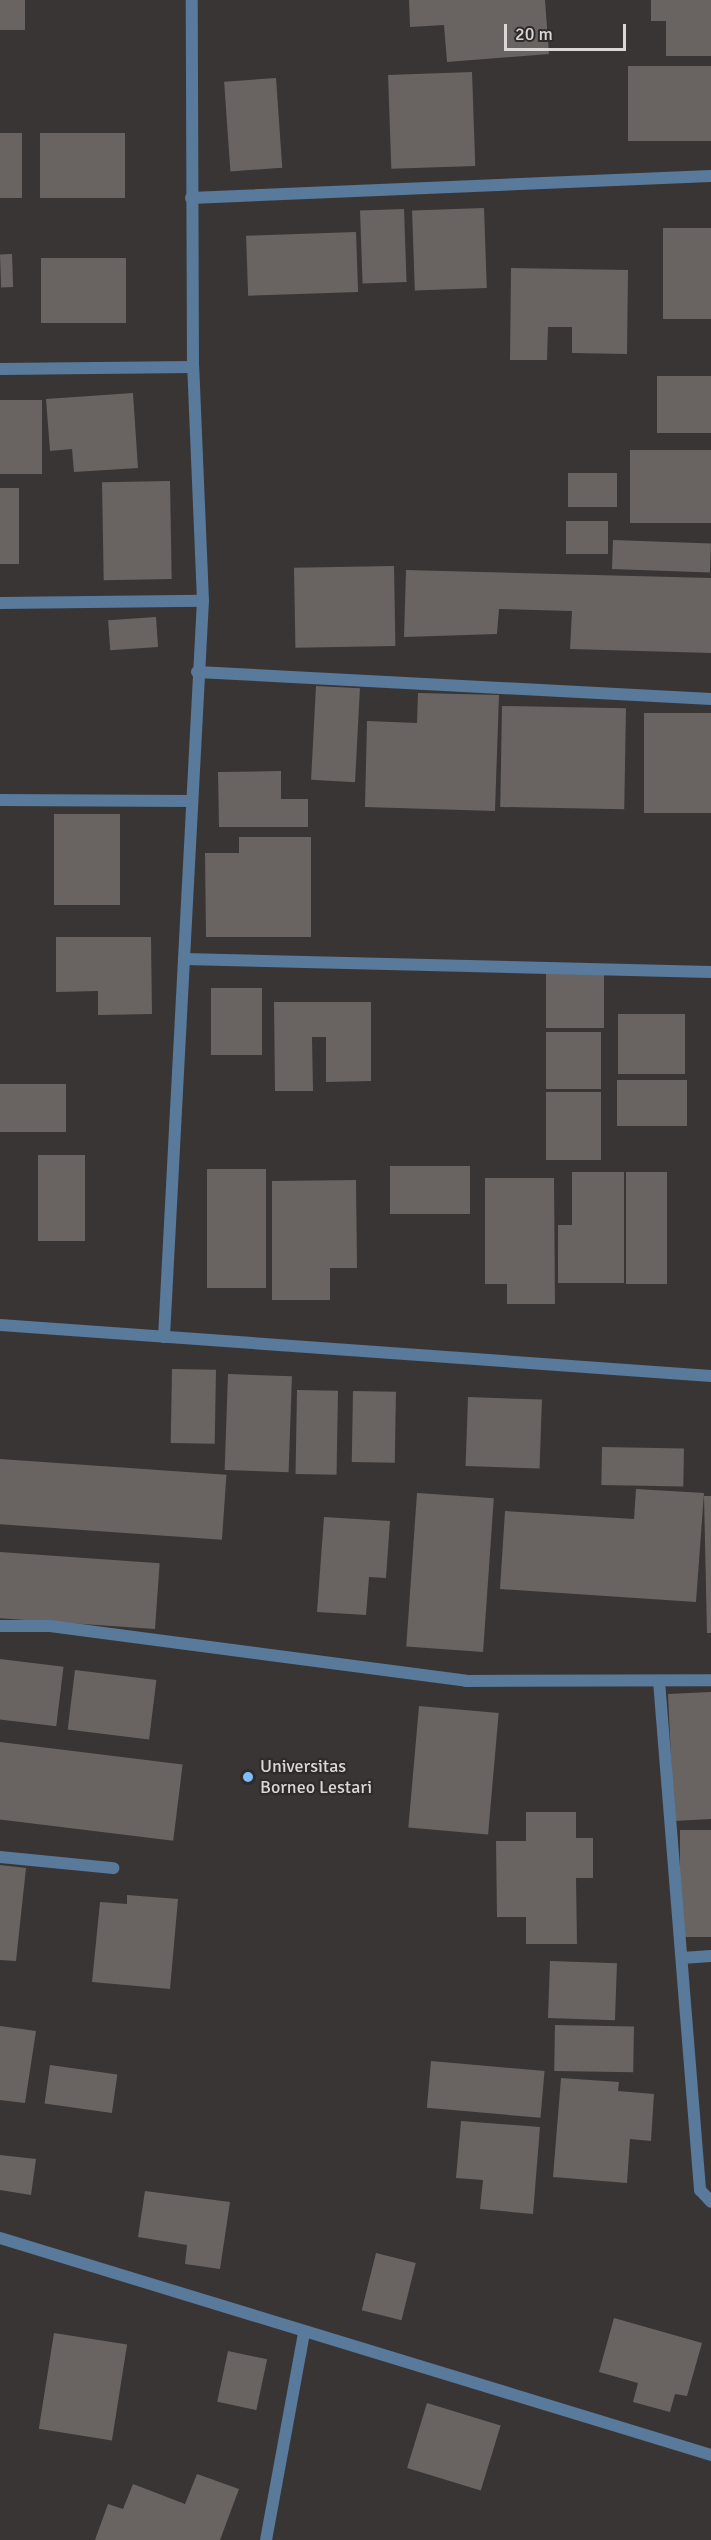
<!DOCTYPE html>
<style>
body{margin:0}
#map{position:relative;width:711px;height:2540px;overflow:hidden;background:#393534;font-family:Signika,sans-serif}
div>[style]{position:absolute}
.building>*{inset:0;background:#696462;transform-origin:0 0}
.minor>*{height:12px;margin:-6px;padding:0 6px;transform-origin:6px;border-radius:6px;background:#597a9a}
.dots>*{width:16px;height:16px;translate:-50% -50%;box-sizing:border-box;border:3px solid #2f2b2a;border-radius:50%}
span{translate:-50% -50%;white-space:nowrap;text-align:center;line-height:1.15;-webkit-text-stroke:4.5px #2f2b2a;paint-order:stroke}
.poi-label{font-size:18px;color:#dad7d6}
.left{translate:0 -50%;text-align:left}
.scale{position:absolute;left:504px;top:24px;width:122px;height:27px;box-sizing:border-box;border:3px solid #dad7d6;border-top:0;padding-left:8px;font-size:18px;line-height:21px;white-space:nowrap;color:#dad7d6;-webkit-text-stroke:4px #2f2b2a;paint-order:stroke}
</style>
<div id="map">
<div class="building">
<i style="left:0;top:0;width:25px;height:30px"></i>
<i style="clip-path:polygon(409px 0,545px 0,549px 54px,447px 62px,444px 25px,410px 27px)"></i>
<i style="clip-path:polygon(651px 0,711px 0,711px 56px,666px 56px,666px 21px,651px 21px)"></i>
<i style="left:628px;top:66px;width:83px;height:75px"></i>
<i style="left:472px;top:72px;width:94px;height:84px;rotate:88deg"></i>
<i style="left:276px;top:78px;width:90px;height:52px;rotate:86deg"></i>
<i style="left:0;top:133px;width:22px;height:65px"></i>
<i style="left:40px;top:133px;width:85px;height:65px"></i>
<i style="left:484px;top:208px;width:80px;height:72px;rotate:88deg"></i>
<i style="left:404px;top:209px;width:73px;height:44px;rotate:88deg"></i>
<i style="left:663px;top:228px;width:48px;height:91px"></i>
<i style="left:356px;top:232px;width:60px;height:110px;rotate:88deg"></i>
<i style="left:12px;top:254px;width:33px;height:12px;rotate:88deg"></i>
<i style="left:41px;top:258px;width:85px;height:65px"></i>
<i style="clip-path:polygon(511px 268px,628px 270px,627px 354px,572px 353px,572px 327px,548px 327px,547px 360px,510px 360px)"></i>
<i style="left:657px;top:376px;width:54px;height:57px"></i>
<i style="clip-path:polygon(133px 393px,138px 468px,74px 472px,72px 449px,50px 451px,46px 399px)"></i>
<i style="left:0;top:400px;width:42px;height:74px"></i>
<i style="left:711px;top:450px;width:73px;height:81px;rotate:90deg"></i>
<i style="left:568px;top:473px;width:49px;height:34px"></i>
<i style="left:170px;top:481px;width:98px;height:68px;rotate:89deg"></i>
<i style="left:0;top:488px;width:19px;height:76px"></i>
<i style="left:566px;top:521px;width:42px;height:33px"></i>
<i style="left:613px;top:540px;width:98px;height:29px;rotate:2deg"></i>
<i style="left:394px;top:566px;width:80px;height:100px;rotate:89deg"></i>
<i style="clip-path:polygon(406px 570px,711px 578px,711px 653px,570px 649px,572px 611px,499px 609px,497px 634px,404px 637px)"></i>
<i style="left:156px;top:617px;width:30px;height:48px;rotate:86deg"></i>
<i style="left:316px;top:686px;width:44px;height:94px;rotate:3deg"></i>
<i style="clip-path:polygon(418px 693px,499px 695px,495px 811px,365px 807px,367px 721px,417px 723px)"></i>
<i style="left:502px;top:706px;width:124px;height:101px;rotate:1deg"></i>
<i style="left:644px;top:713px;width:67px;height:100px"></i>
<i style="clip-path:polygon(281px 771px,281px 799px,308px 799px,308px 827px,219px 827px,218px 772px)"></i>
<i style="left:54px;top:814px;width:66px;height:91px"></i>
<i style="clip-path:polygon(239px 837px,311px 837px,311px 937px,206px 937px,205px 853px,239px 853px)"></i>
<i style="clip-path:polygon(56px 937px,151px 937px,152px 1014px,98px 1015px,98px 991px,56px 992px)"></i>
<i style="left:546px;top:973px;width:58px;height:55px"></i>
<i style="left:211px;top:988px;width:51px;height:67px"></i>
<i style="clip-path:polygon(274px 1002px,371px 1002px,371px 1081px,326px 1082px,326px 1037px,312px 1037px,313px 1091px,275px 1091px)"></i>
<i style="left:618px;top:1014px;width:67px;height:60px"></i>
<i style="left:546px;top:1032px;width:55px;height:57px"></i>
<i style="left:617px;top:1080px;width:70px;height:46px"></i>
<i style="left:0;top:1084px;width:66px;height:48px"></i>
<i style="left:546px;top:1092px;width:55px;height:68px"></i>
<i style="left:38px;top:1155px;width:47px;height:86px"></i>
<i style="left:390px;top:1166px;width:80px;height:48px"></i>
<i style="left:207px;top:1169px;width:59px;height:119px"></i>
<i style="clip-path:polygon(572px 1172px,624px 1172px,624px 1283px,558px 1283px,558px 1225px,572px 1225px)"></i>
<i style="left:626px;top:1172px;width:41px;height:112px"></i>
<i style="clip-path:polygon(485px 1178px,554px 1178px,555px 1304px,507px 1304px,507px 1284px,485px 1284px)"></i>
<i style="clip-path:polygon(356px 1180px,357px 1268px,330px 1268px,330px 1300px,272px 1300px,272px 1181px)"></i>
<i style="left:172px;top:1369px;width:44px;height:74px;rotate:1deg"></i>
<i style="left:228px;top:1374px;width:64px;height:96px;rotate:2deg"></i>
<i style="left:297px;top:1390px;width:41px;height:84px;rotate:1deg"></i>
<i style="left:353px;top:1391px;width:43px;height:71px;rotate:1deg"></i>
<i style="left:468px;top:1397px;width:74px;height:69px;rotate:2deg"></i>
<i style="left:602px;top:1447px;width:82px;height:38px;rotate:1deg"></i>
<i style="left:0;top:1459px;width:227px;height:65px;rotate:4deg"></i>
<i style="clip-path:polygon(636px 1489px,704px 1493px,696px 1602px,500px 1589px,505px 1511px,634px 1519px)"></i>
<i style="left:417px;top:1493px;width:77px;height:154px;rotate:4deg"></i>
<i style="clip-path:polygon(704px 1496px,711px 1496px,711px 1633px,707px 1633px)"></i>
<i style="clip-path:polygon(324px 1517px,390px 1521px,386px 1578px,369px 1577px,366px 1615px,317px 1612px)"></i>
<i style="left:0;top:1552px;width:160px;height:66px;rotate:4deg"></i>
<i style="left:0;top:1659px;width:64px;height:60px;rotate:7deg"></i>
<i style="left:75px;top:1670px;width:82px;height:60px;rotate:7deg"></i>
<i style="clip-path:polygon(711px 1692px,711px 1819px,674px 1821px,668px 1694px)"></i>
<i style="left:419px;top:1706px;width:80px;height:122px;rotate:5deg"></i>
<i style="left:0;top:1742px;width:184px;height:77px;rotate:7deg"></i>
<i style="clip-path:polygon(526px 1812px,576px 1812px,576px 1838px,593px 1838px,593px 1878px,576px 1878px,577px 1944px,526px 1944px,526px 1917px,497px 1917px,496px 1841px,526px 1841px)"></i>
<i style="left:711px;top:1830px;width:107px;height:31px;rotate:90deg"></i>
<i style="clip-path:polygon(0 1865px,26px 1868px,16px 1961px,0 1960px)"></i>
<i style="clip-path:polygon(127px 1895px,178px 1899px,170px 1989px,92px 1982px,100px 1902px,127px 1904px)"></i>
<i style="left:550px;top:1961px;width:67px;height:57px;rotate:2deg"></i>
<i style="left:555px;top:2025px;width:79px;height:46px;rotate:1deg"></i>
<i style="clip-path:polygon(0 2026px,36px 2031px,25px 2103px,0 2100px)"></i>
<i style="left:431px;top:2061px;width:114px;height:47px;rotate:5deg"></i>
<i style="left:50px;top:2065px;width:68px;height:39px;rotate:8deg"></i>
<i style="clip-path:polygon(561px 2078px,619px 2082px,618px 2091px,654px 2094px,651px 2141px,630px 2139px,627px 2183px,553px 2177px)"></i>
<i style="clip-path:polygon(461px 2121px,540px 2127px,533px 2214px,480px 2209px,483px 2180px,456px 2178px)"></i>
<i style="clip-path:polygon(0 2155px,36px 2159px,31px 2195px,0 2190px)"></i>
<i style="clip-path:polygon(145px 2191px,230px 2202px,220px 2269px,185px 2264px,187px 2245px,138px 2237px)"></i>
<i style="left:376px;top:2253px;width:41px;height:59px;rotate:14deg"></i>
<i style="clip-path:polygon(614px 2318px,702px 2343px,687px 2396px,675px 2394px,670px 2412px,633px 2402px,638px 2383px,599px 2372px)"></i>
<i style="left:54px;top:2333px;width:74px;height:97px;rotate:9deg"></i>
<i style="left:228px;top:2351px;width:40px;height:52px;rotate:12deg"></i>
<i style="left:427px;top:2403px;width:77px;height:68px;rotate:17deg"></i>
<i style="clip-path:polygon(197px 2474px,239px 2489px,220px 2540px,95px 2540px,108px 2504px,123px 2509px,133px 2484px,185px 2504px)"></i>
</div>
<div class="minor">
<i style="left:191px;top:198px;width:520px;rotate:-2.42deg"></i>
<i style="left:0;top:369px;width:193px;rotate:-0.6deg"></i>
<i style="left:0;top:603px;width:203px;rotate:-0.6deg"></i>
<i style="left:197px;top:672px;width:515px;rotate:3.01deg"></i>
<i style="left:0;top:800px;width:192px;rotate:0.3deg"></i>
<i style="left:184px;top:959px;width:527px;rotate:1.41deg"></i>
<i style="left:0;top:1325px;width:713px;rotate:4.1deg"></i>
<i style="left:164px;top:1337px;width:737px;rotate:-86.97deg"></i>
<i style="left:203px;top:601px;width:234px;rotate:-92.4deg"></i>
<i style="left:193px;top:367px;width:367px;rotate:-90.2deg"></i>
<i style="left:0;top:1626px;width:50px"></i>
<i style="left:50px;top:1626px;width:420px;rotate:7.5deg"></i>
<i style="left:466px;top:1681px;width:245px;rotate:-0.2deg"></i>
<i style="left:659px;top:1681px;width:511px;rotate:85.39deg"></i>
<i style="left:700px;top:2190px;width:16px;rotate:47deg"></i>
<i style="left:0;top:1857px;width:114px;rotate:5.6deg"></i>
<i style="left:682px;top:1958px;width:29px;rotate:-4deg"></i>
<i style="left:0;top:2238px;width:743px;rotate:16.97deg"></i>
<i style="left:266px;top:2540px;width:211px;rotate:-79.6deg"></i>
</div>
<div class="dots">
<i style="left:248px;top:1777px;background:#7ebdf9"></i>
</div>
<div class="poi-label">
<span class="left" style="left:260px;top:1777px">Universitas<br>Borneo Lestari</span>
</div>
<div class="scale">20 m</div>
</div>
